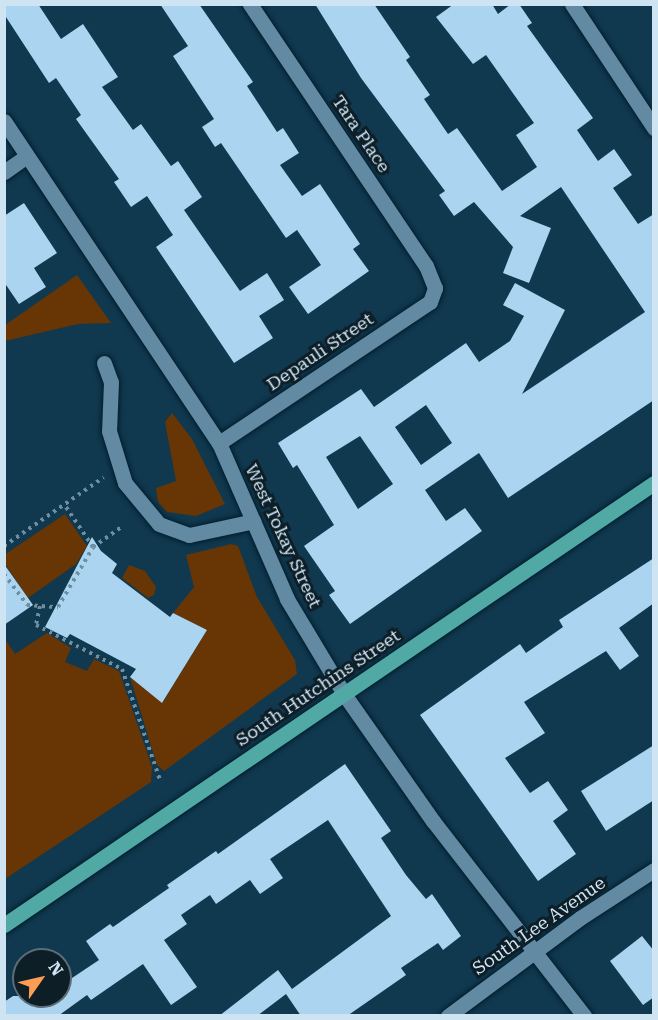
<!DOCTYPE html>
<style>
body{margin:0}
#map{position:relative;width:658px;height:1020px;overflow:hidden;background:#10384e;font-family:"Roboto Serif",serif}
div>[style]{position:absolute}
.green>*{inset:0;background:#683504}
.building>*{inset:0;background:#aad4ef}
.path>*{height:4px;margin-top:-2px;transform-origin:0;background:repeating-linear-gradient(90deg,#6f8ea0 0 3px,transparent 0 7.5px)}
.roads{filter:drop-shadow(0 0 2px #011e2e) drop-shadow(0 0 2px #011e2e)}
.minor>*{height:15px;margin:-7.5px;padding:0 7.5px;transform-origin:7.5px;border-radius:7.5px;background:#628aa3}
.major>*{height:15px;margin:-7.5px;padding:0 7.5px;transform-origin:7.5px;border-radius:7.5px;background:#50a9a4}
span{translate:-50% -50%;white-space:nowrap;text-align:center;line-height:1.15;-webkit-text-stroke:6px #0d1e27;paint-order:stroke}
.street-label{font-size:18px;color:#cfe4f2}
.frame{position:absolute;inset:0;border:6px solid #cfe4f2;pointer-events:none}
.north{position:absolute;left:12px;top:948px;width:60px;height:60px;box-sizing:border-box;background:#0d1e27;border:2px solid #5b6d78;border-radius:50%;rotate:56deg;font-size:16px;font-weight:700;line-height:24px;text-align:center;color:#cfe4f2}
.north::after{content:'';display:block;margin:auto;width:21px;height:27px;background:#fc9d53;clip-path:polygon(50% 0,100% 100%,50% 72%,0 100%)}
</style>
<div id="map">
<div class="green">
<i style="clip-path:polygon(77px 275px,111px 323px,78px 324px,5px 341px,5px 325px)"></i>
<i style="clip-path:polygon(172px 413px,192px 439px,225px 504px,196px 516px,167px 512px,158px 502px,156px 488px,176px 481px,165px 422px)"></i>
<i style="clip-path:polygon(65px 514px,87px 546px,76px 564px,28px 598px,5px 564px,4px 555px)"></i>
<i style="clip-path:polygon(231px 544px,238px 546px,257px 597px,295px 660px,297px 674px,164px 771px,157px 765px,130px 677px,163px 702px,207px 630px,173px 613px,194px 587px,186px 555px)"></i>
<i style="clip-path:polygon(129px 565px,145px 571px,156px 587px,154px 595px,148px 598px,122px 578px)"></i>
<i style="clip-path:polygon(47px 633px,71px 648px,65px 662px,87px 671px,94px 659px,119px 671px,152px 767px,151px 782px,5px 879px,5px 639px,15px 654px)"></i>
</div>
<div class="building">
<i style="clip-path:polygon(4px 4px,38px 4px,61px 39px,83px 24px,118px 77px,102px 87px,133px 130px,141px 124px,171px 166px,178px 161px,202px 197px,184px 210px,240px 291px,267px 273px,284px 300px,259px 316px,273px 338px,234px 363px,156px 247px,173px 235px,147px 196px,131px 207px,114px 182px,119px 179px,76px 119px,81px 115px,56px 78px,49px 83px,4px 14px)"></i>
<i style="clip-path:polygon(160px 4px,199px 4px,253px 82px,247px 86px,277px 132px,283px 128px,299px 153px,280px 165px,302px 196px,320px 184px,360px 244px,353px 249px,369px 271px,308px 314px,289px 287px,321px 265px,297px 230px,286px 238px,221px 143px,215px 147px,202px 127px,214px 119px,173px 56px,188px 46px)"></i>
<i style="clip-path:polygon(evenodd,315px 4px,374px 4px,410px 57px,406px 60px,430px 95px,424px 99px,448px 134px,457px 128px,502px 191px,537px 167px,516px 135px,534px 123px,486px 55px,473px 64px,436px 17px,454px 4px,492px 4px,498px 14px,511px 4px,519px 4px,532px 23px,527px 26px,593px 118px,577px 130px,598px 161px,614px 149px,632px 175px,613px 188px,638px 224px,654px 214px,654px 400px,508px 498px,479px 453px,425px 490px,446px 521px,465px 508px,482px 531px,350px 624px,329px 595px,335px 591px,304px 546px,334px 525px,297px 465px,293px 468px,278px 443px,361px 389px,374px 407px,466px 343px,479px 362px,510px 341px,524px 316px,503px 305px,515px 283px,565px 310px,522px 394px,645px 312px,561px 187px,520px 216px,551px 228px,529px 283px,503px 273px,513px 247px,474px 202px,454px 216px,439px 195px,445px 191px,361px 78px,315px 4px,426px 405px,452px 443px,421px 465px,395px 427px,426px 405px,315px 4px,360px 436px,393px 484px,358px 509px,326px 457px,360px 436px)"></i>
<i style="clip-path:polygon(24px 203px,57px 253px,34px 268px,46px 287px,19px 304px,4px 282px,4px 216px)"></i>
<i style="clip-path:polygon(92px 537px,101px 551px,117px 564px,112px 573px,170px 617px,173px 613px,207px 630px,162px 703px,130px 677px,136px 669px,70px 634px,67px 638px,45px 627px)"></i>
<i style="clip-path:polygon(654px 558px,654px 603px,619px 628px,639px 656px,620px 670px,606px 651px,524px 702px,545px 733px,505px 758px,530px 793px,548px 781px,568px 810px,553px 821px,576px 854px,538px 881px,420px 715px,520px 644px,526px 653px,563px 627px,559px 620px)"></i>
<i style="clip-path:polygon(4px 564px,33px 605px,4px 625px)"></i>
<i style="clip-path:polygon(654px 745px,654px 800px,606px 831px,581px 791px)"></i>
<i style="clip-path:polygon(345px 764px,391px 831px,381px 838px,406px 875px,426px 899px,432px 894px,461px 936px,443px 950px,438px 943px,401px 968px,406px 975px,347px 1016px,301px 1016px,286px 994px,257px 1016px,219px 1016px,278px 970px,292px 989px,391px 916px,328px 820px,270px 859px,283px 878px,260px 894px,250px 880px,216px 904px,210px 895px,181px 915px,187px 924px,164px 940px,197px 987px,171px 1005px,143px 964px,91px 1000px,87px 995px,58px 1016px,4px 1016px,4px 1002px,13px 996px,60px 996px,60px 986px,99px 960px,86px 941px,110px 924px,113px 927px,169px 888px,167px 885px,216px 851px,218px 854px)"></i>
<i style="clip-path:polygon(642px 936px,654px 951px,654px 997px,643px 1005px,610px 961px)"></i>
</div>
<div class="path">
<i style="left:4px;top:546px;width:121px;rotate:-34.6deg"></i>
<i style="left:93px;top:547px;width:35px;rotate:-35deg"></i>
<i style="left:4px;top:574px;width:39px;rotate:53deg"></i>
<i style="left:27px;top:605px;width:31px;rotate:4deg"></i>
<i style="left:58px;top:607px;width:69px;rotate:-59.7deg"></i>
<i style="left:93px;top:547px;width:52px;rotate:-124deg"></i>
<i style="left:40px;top:606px;width:19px;rotate:102deg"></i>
<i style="left:36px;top:625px;width:97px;rotate:27.1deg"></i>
<i style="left:122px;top:669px;width:117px;rotate:71.1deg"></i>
</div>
<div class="roads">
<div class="minor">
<i style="left:572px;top:4px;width:149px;rotate:56.5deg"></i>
<i style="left:4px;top:121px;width:387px;rotate:56.3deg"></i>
<i style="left:219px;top:443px;width:170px;rotate:66.4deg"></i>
<i style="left:287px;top:599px;width:111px;rotate:59deg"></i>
<i style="left:344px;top:694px;width:155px;rotate:55deg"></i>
<i style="left:433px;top:821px;width:247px;rotate:52.2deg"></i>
<i style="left:4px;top:172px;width:28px;rotate:-35deg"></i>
<i style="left:104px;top:363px;width:20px;rotate:70deg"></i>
<i style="left:111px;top:382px;width:49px;rotate:92.3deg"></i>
<i style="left:109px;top:431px;width:54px;rotate:72.9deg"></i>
<i style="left:125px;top:483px;width:53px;rotate:50.3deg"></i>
<i style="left:159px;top:524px;width:32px;rotate:20deg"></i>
<i style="left:189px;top:535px;width:66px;rotate:-12.2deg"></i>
<i style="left:219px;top:443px;width:254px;rotate:-33.8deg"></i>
<i style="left:430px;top:302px;width:15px;rotate:-70deg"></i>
<i style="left:435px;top:288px;width:24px;rotate:-112deg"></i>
<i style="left:426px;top:266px;width:316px;rotate:-123.9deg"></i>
<i style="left:448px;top:1016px;width:164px;rotate:-36.6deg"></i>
<i style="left:580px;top:918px;width:88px;rotate:-33deg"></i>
</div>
<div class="major">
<i style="left:4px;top:925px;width:786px;rotate:-34.22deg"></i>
</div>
</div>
<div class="street-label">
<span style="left:361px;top:134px;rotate:56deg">Tara Place</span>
<span style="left:320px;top:352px;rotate:-34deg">Depauli Street</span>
<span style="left:283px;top:536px;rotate:65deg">West Tokay Street</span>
<span style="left:318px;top:688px;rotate:-34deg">South Hutchins Street</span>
<span style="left:539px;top:926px;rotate:-35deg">South Lee Avenue</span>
</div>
<div class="frame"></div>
<div class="north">N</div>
</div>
